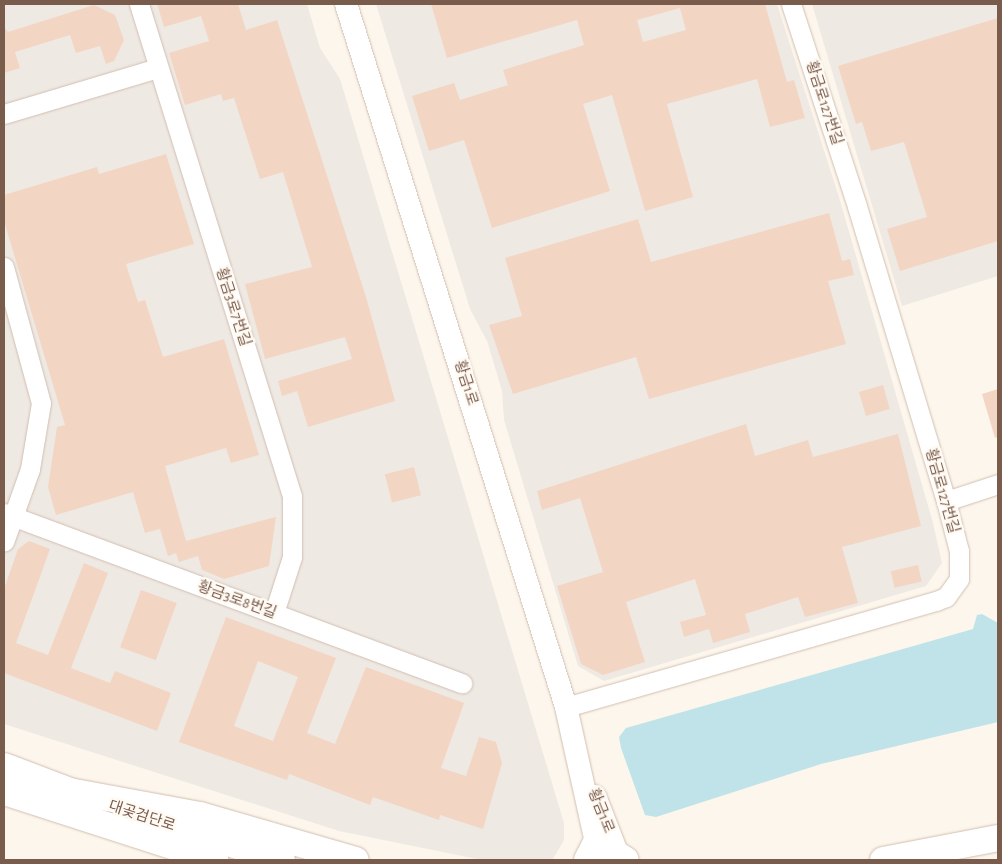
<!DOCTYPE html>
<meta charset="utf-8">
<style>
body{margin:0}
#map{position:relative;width:1002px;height:864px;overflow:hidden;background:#fdf6ec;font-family:"Alegreya Sans","Noto Sans KR",sans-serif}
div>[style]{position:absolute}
.industrial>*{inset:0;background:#efe9e4}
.water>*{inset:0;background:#bfe3e8}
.building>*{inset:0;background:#f3d5c3;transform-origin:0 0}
.roads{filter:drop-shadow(0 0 1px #d1beb0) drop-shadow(0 0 1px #d1beb0)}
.minor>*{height:19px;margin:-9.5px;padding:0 9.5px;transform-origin:9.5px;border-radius:9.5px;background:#fff}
.tertiary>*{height:22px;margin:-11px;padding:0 11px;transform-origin:11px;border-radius:11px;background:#fff}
.secondary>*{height:26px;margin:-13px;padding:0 13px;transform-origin:13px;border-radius:13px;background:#fff}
span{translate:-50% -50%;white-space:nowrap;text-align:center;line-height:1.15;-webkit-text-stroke:4.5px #fffaf3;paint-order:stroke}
.street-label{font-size:15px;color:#7a5c4d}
.frame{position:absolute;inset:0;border:5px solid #7a5c4d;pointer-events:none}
</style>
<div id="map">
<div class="industrial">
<i style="clip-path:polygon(4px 4px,307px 4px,320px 48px,340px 79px,564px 823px,564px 840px,553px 859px,482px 860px,339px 831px,4px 724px)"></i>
<i style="clip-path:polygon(376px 4px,777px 4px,839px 197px,933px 523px,942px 563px,926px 586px,604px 681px,578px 666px,504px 420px,502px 391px,487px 341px,470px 309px)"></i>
<i style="clip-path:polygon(812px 4px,998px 4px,998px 276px,902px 306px)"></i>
</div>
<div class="water">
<i style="clip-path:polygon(982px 614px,998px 623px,998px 722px,821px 764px,656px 817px,645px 815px,621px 748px,619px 737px,626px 728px,973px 629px,977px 615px)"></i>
</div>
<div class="building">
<i style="clip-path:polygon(157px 4px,238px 4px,246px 30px,277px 20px,366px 297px,395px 401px,308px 427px,297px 391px,282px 396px,278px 381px,352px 359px,345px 337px,265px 359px,245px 284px,312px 267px,283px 172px,260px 179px,234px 98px,223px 101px,221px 94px,185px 105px,169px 53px,209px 41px,201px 16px,164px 27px)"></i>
<i style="clip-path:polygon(evenodd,431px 4px,765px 4px,787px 82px,794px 80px,805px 118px,770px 127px,757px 79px,667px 104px,693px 197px,645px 211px,612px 95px,583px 104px,610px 191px,492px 228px,464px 140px,429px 151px,412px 96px,454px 83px,460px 100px,508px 85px,503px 70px,584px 45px,577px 20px,447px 58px,431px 4px,680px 8px,686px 30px,643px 42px,637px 20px,680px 8px)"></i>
<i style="clip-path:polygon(94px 5px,115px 15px,124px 40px,114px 61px,106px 64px,100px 46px,76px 53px,70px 35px,15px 52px,20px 68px,4px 73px,4px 27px,8px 32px)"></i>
<i style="clip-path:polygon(998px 18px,998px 241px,900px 271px,887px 229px,927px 217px,904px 142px,871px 151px,862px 122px,856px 124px,838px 66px)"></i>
<i style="clip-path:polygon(166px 154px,194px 244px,126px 264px,138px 302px,145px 300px,163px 357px,224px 339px,259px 455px,231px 463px,226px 448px,165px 466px,186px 541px,276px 517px,269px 566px,224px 579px,202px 570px,198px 556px,179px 562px,176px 553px,168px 556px,160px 529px,145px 533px,133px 492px,56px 515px,48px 487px,57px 427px,65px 425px,4px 221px,4px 195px,97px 167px,99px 174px)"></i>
<i style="clip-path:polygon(829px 213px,842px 261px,850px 259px,854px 275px,828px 281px,846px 344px,649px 399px,636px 357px,513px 394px,489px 325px,522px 316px,505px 258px,638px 219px,651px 262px)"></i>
<i style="left:883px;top:385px;width:25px;height:25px;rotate:74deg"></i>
<i style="clip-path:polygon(998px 389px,998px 437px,995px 438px,982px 394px)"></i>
<i style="clip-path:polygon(746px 424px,755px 456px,808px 440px,813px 457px,898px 434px,921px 526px,842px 547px,858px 603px,805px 617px,798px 597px,745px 614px,750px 632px,713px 643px,709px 629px,684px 637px,680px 622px,706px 615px,695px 579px,626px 602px,645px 662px,603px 675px,581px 664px,557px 586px,603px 572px,580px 498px,542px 510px,537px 491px)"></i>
<i style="left:414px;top:467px;width:29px;height:30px;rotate:76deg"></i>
<i style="clip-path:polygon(29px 541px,50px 549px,16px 643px,48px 655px,84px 563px,108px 573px,71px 668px,110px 683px,115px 671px,171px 693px,157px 731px,4px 673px,4px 589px,18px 549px)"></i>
<i style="left:918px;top:565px;width:17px;height:28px;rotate:77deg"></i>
<i style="left:141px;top:590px;width:38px;height:61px;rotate:20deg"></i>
<i style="clip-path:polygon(evenodd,226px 617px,336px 658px,307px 733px,335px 744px,366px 667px,464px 703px,441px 768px,466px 776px,479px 737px,496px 742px,502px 763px,483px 829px,440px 815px,439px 820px,373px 797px,370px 805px,289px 774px,287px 780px,179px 742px,226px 617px,258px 661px,298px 677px,273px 741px,234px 726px,258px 661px)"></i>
</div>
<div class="roads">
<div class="minor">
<i style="left:139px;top:4px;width:515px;rotate:72.73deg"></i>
<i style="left:292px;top:496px;width:61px;rotate:90deg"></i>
<i style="left:292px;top:557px;width:59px;rotate:107.8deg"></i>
<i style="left:4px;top:114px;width:160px;rotate:-16.7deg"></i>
<i style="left:4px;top:267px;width:141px;rotate:74.8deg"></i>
<i style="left:41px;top:403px;width:67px;rotate:99.5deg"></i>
<i style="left:30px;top:469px;width:77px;rotate:109.6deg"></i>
<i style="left:946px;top:501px;width:55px;rotate:-18.1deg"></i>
<i style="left:4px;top:513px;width:489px;rotate:20.4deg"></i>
<i style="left:566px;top:707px;width:385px;rotate:-16deg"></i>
<i style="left:936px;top:601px;width:11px;rotate:-22deg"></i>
<i style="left:946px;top:597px;width:22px;rotate:-54deg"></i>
<i style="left:959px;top:579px;width:28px;rotate:-90deg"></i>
<i style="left:959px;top:551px;width:52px;rotate:-104.6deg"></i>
<i style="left:946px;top:501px;width:308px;rotate:-106.8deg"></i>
<i style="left:857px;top:206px;width:213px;rotate:-108.1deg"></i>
</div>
<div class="tertiary">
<i style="left:346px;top:4px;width:737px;rotate:72.62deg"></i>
<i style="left:566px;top:707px;width:157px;rotate:77.5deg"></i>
<i style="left:595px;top:796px;width:69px;rotate:68.7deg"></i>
</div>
<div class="secondary">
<i style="left:4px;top:766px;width:88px;rotate:20.7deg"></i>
<i style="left:69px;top:791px;width:133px;rotate:10.4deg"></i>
<i style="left:200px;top:815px;width:162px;rotate:16.1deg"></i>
<i style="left:4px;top:792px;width:222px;rotate:17.9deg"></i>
<i style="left:159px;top:821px;width:129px;rotate:17.6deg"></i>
<i style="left:618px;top:855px;width:9px;rotate:32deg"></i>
<i style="left:587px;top:860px;width:18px;rotate:-63deg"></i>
<i style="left:883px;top:860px;width:117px;rotate:-10.8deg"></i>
</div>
</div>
<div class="street-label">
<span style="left:824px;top:103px;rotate:72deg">황금로127번길</span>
<span style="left:233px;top:307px;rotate:72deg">황금3로7번길</span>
<span style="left:466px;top:383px;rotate:72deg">황금1로</span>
<span style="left:942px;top:491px;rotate:74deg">황금로127번길</span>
<span style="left:237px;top:600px;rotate:20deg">황금3로8번길</span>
<span style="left:601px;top:811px;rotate:68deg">황금1로</span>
<span style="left:142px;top:816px;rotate:18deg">대곶검단로</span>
</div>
<div class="frame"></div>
</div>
